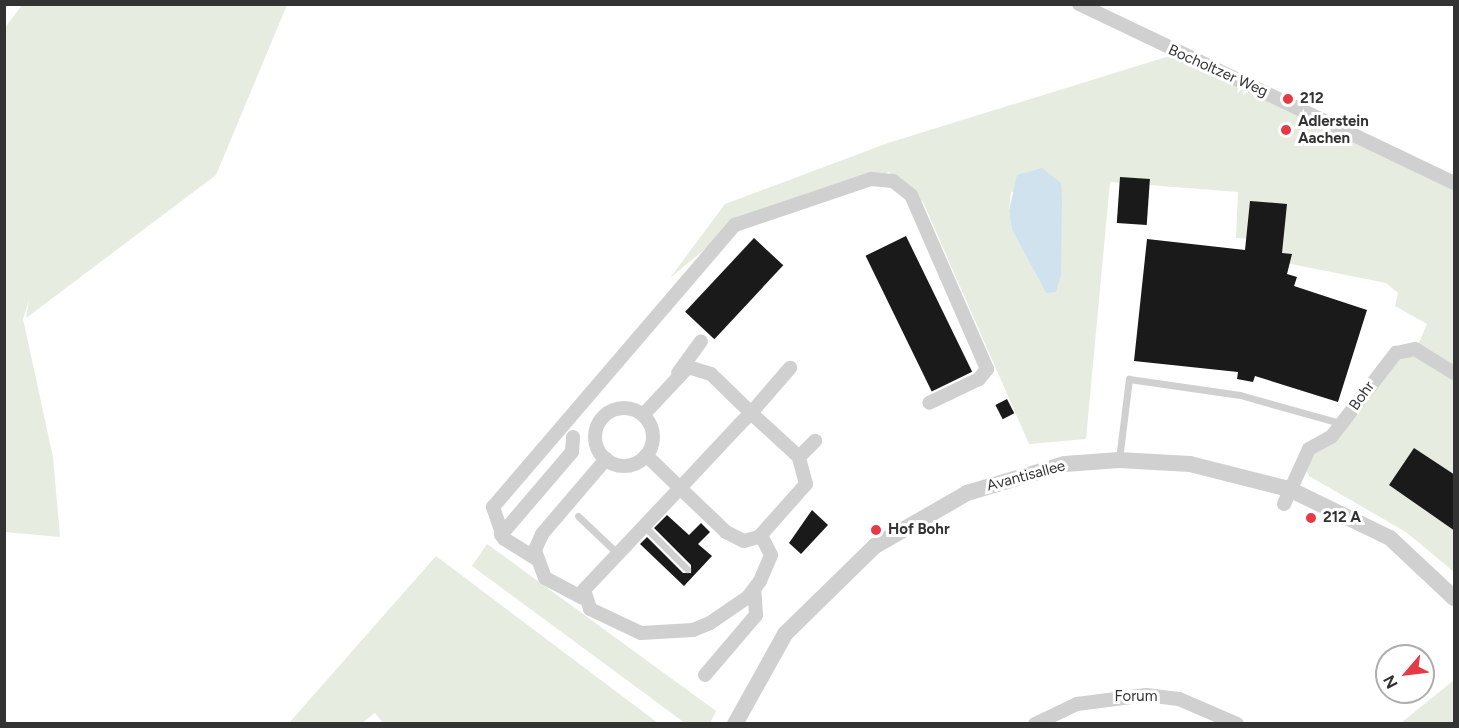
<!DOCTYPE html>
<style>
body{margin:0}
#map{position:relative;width:1459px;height:728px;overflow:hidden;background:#fff;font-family:Figtree,sans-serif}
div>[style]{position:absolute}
.green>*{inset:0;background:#e6ecdf}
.water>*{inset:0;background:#cfe2ee}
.building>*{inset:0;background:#1a1a1a;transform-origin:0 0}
.service>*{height:7px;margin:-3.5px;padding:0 3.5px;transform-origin:3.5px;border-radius:3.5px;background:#d0d0d0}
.minor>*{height:14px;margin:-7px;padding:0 7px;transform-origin:7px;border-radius:7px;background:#d0d0d0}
.minor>.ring{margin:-7px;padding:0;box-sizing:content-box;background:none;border:14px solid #d0d0d0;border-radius:50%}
.tertiary>*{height:16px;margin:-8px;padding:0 8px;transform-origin:8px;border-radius:8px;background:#d0d0d0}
.dots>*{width:16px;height:16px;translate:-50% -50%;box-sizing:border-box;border:3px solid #fff;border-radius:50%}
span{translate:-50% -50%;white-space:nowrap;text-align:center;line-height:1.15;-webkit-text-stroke:6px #fff;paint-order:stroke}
.street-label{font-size:15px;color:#333}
.poi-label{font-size:15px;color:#333;font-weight:700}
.left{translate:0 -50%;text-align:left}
.frame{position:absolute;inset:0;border:6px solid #333;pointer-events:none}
.north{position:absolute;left:1375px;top:644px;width:60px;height:60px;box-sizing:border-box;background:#fff;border:2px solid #adadad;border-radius:50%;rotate:242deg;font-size:16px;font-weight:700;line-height:24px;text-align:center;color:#333}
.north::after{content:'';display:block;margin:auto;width:21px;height:27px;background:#e63946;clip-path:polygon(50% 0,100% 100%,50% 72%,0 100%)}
</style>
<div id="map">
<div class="green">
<i style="clip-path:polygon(22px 5px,287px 5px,216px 175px,26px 318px,29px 300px,23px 319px,53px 457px,60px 537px,5px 532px,4px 29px)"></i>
<i style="clip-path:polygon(evenodd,1176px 54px,1454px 182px,1454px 572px,1406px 532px,1309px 476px,1305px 468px,1308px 456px,1336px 439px,1404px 354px,1414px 354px,1427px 324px,1395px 306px,1398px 293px,1386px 283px,1256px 257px,1254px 239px,1236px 238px,1238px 192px,1110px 182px,1086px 439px,1029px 444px,923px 202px,889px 172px,745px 216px,670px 278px,725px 204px,888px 143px,1176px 54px,1061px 183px,1060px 242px,1046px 293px,1012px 230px,1009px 211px,1011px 192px,1061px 183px)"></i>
<i style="clip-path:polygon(487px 544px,716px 711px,710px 723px,685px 723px,472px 566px)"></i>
<i style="clip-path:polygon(436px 556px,658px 723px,384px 724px,375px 713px,362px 723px,289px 723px)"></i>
<i style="clip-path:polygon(1454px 680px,1454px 723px,1401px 723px)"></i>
</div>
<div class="water">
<i style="clip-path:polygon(1042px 168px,1061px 183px,1062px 199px,1061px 275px,1056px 292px,1046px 293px,1012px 230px,1009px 211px,1017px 175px)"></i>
</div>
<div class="building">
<i style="left:1120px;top:177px;width:30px;height:46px;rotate:4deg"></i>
<i style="clip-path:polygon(1250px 201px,1287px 204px,1282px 253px,1292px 254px,1287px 274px,1297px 277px,1294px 286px,1367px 310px,1338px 402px,1255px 376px,1253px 382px,1237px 379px,1238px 372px,1134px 361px,1147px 239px,1245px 250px)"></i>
<i style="left:906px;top:236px;width:151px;height:45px;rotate:64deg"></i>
<i style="left:754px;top:238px;width:40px;height:101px;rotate:43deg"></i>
<i style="left:1007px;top:399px;width:16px;height:13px;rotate:63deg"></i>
<i style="clip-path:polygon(1414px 448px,1455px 475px,1455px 531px,1389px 485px)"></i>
<i style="clip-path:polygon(812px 510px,828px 525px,801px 554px,789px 543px)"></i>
<i style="clip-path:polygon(667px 515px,689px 535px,701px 523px,710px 532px,698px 544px,712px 556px,684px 586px,640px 544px,647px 537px,683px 573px,691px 573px,691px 565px,654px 528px)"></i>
</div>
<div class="service">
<i style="left:1119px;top:459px;width:81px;rotate:-82.9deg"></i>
<i style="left:1129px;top:379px;width:112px;rotate:8.2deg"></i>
<i style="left:1240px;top:395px;width:107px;rotate:15.7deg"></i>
<i style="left:578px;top:516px;width:55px;rotate:43.5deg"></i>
<i style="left:644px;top:526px;width:61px;rotate:45deg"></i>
</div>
<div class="minor">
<i style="left:1079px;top:4px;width:416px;rotate:25.5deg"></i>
<i style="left:678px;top:373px;width:39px;rotate:-54deg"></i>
<i class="ring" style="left:595px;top:408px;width:44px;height:44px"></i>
<i style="left:643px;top:415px;width:66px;rotate:-46.8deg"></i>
<i style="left:688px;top:367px;width:24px;rotate:17deg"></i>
<i style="left:711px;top:374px;width:56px;rotate:44.3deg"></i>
<i style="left:751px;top:413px;width:60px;rotate:-49.1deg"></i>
<i style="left:646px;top:455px;width:47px;rotate:44.1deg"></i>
<i style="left:680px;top:488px;width:64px;rotate:43.7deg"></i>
<i style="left:726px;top:532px;width:20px;rotate:27deg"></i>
<i style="left:744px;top:541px;width:16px;rotate:-15deg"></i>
<i style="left:759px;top:537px;width:71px;rotate:-48.4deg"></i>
<i style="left:806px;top:484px;width:28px;rotate:-105deg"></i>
<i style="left:799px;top:457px;width:65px;rotate:-137.5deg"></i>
<i style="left:751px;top:413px;width:17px;rotate:135deg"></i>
<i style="left:739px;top:425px;width:86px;rotate:133.1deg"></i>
<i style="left:680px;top:488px;width:140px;rotate:133.3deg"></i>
<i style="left:584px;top:590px;width:20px;rotate:72deg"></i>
<i style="left:590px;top:609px;width:56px;rotate:25.2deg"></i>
<i style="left:641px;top:633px;width:52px;rotate:-3.3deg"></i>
<i style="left:693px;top:630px;width:18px;rotate:-22deg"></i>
<i style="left:710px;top:623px;width:46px;rotate:-34.4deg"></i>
<i style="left:748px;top:597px;width:20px;rotate:-53deg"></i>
<i style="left:760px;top:581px;width:28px;rotate:-67deg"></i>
<i style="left:771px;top:555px;width:22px;rotate:-117deg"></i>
<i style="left:799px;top:457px;width:23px;rotate:-45deg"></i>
<i style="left:1284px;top:504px;width:60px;rotate:-65.6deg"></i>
<i style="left:1309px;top:449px;width:26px;rotate:-29deg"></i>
<i style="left:1332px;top:436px;width:105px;rotate:-52.4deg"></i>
<i style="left:1396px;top:353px;width:19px;rotate:-12deg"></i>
<i style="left:1415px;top:349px;width:46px;rotate:31.6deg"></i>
<i style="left:501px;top:535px;width:109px;rotate:-49.5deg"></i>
<i style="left:572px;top:452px;width:15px;rotate:-86deg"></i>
<i style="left:535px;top:558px;width:36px;rotate:-148deg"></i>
<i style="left:504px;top:539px;width:34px;rotate:-109deg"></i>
<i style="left:493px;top:507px;width:372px;rotate:-49.4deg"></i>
<i style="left:735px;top:225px;width:144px;rotate:-18.7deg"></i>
<i style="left:871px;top:179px;width:22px;rotate:5deg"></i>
<i style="left:893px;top:181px;width:23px;rotate:38deg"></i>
<i style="left:911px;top:195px;width:190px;rotate:66.4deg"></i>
<i style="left:987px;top:369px;width:13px;rotate:129deg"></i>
<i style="left:979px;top:379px;width:55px;rotate:154.4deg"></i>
<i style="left:583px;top:598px;width:43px;rotate:-152.2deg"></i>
<i style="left:545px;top:578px;width:30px;rotate:-110deg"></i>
<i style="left:535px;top:550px;width:17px;rotate:-66deg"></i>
<i style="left:542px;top:534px;width:99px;rotate:-49.5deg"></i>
<i style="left:705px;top:675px;width:79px;rotate:-49.6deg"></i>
<i style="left:756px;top:615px;width:26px;rotate:-94deg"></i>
<i style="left:1035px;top:724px;width:47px;rotate:-25.5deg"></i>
<i style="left:1077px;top:704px;width:70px;rotate:-7.4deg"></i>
<i style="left:1146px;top:695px;width:33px;rotate:7deg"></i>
<i style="left:1179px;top:699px;width:63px;rotate:23.3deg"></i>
</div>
<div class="tertiary">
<i style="left:735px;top:724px;width:103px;rotate:-60.9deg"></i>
<i style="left:785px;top:634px;width:126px;rotate:-44.4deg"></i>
<i style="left:875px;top:546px;width:106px;rotate:-29.9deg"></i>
<i style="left:967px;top:493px;width:102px;rotate:-16.5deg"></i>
<i style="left:1065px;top:464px;width:54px;rotate:-4.2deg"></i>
<i style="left:1119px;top:460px;width:71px;rotate:3.2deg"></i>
<i style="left:1190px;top:464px;width:102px;rotate:14.2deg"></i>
<i style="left:1289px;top:489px;width:112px;rotate:25.9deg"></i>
<i style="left:1390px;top:538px;width:88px;rotate:43.2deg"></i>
</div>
<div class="dots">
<i style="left:1288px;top:99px;background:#e63946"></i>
<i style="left:1286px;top:130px;background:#e63946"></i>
<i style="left:1311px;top:518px;background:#e63946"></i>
<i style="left:876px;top:530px;background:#e63946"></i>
</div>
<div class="street-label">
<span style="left:1218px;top:71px;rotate:24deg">Bocholtzer Weg</span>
<span style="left:1362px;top:396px;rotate:-55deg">Bohr</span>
<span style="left:1026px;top:476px;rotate:-15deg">Avantisallee</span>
<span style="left:1136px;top:697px">Forum</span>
</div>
<div class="poi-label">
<span class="left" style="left:1300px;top:99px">212</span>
<span class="left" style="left:1298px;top:130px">Adlerstein<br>Aachen</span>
<span class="left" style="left:1323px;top:518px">212 A</span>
<span class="left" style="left:888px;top:530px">Hof Bohr</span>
</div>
<div class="frame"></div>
<div class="north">N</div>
</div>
